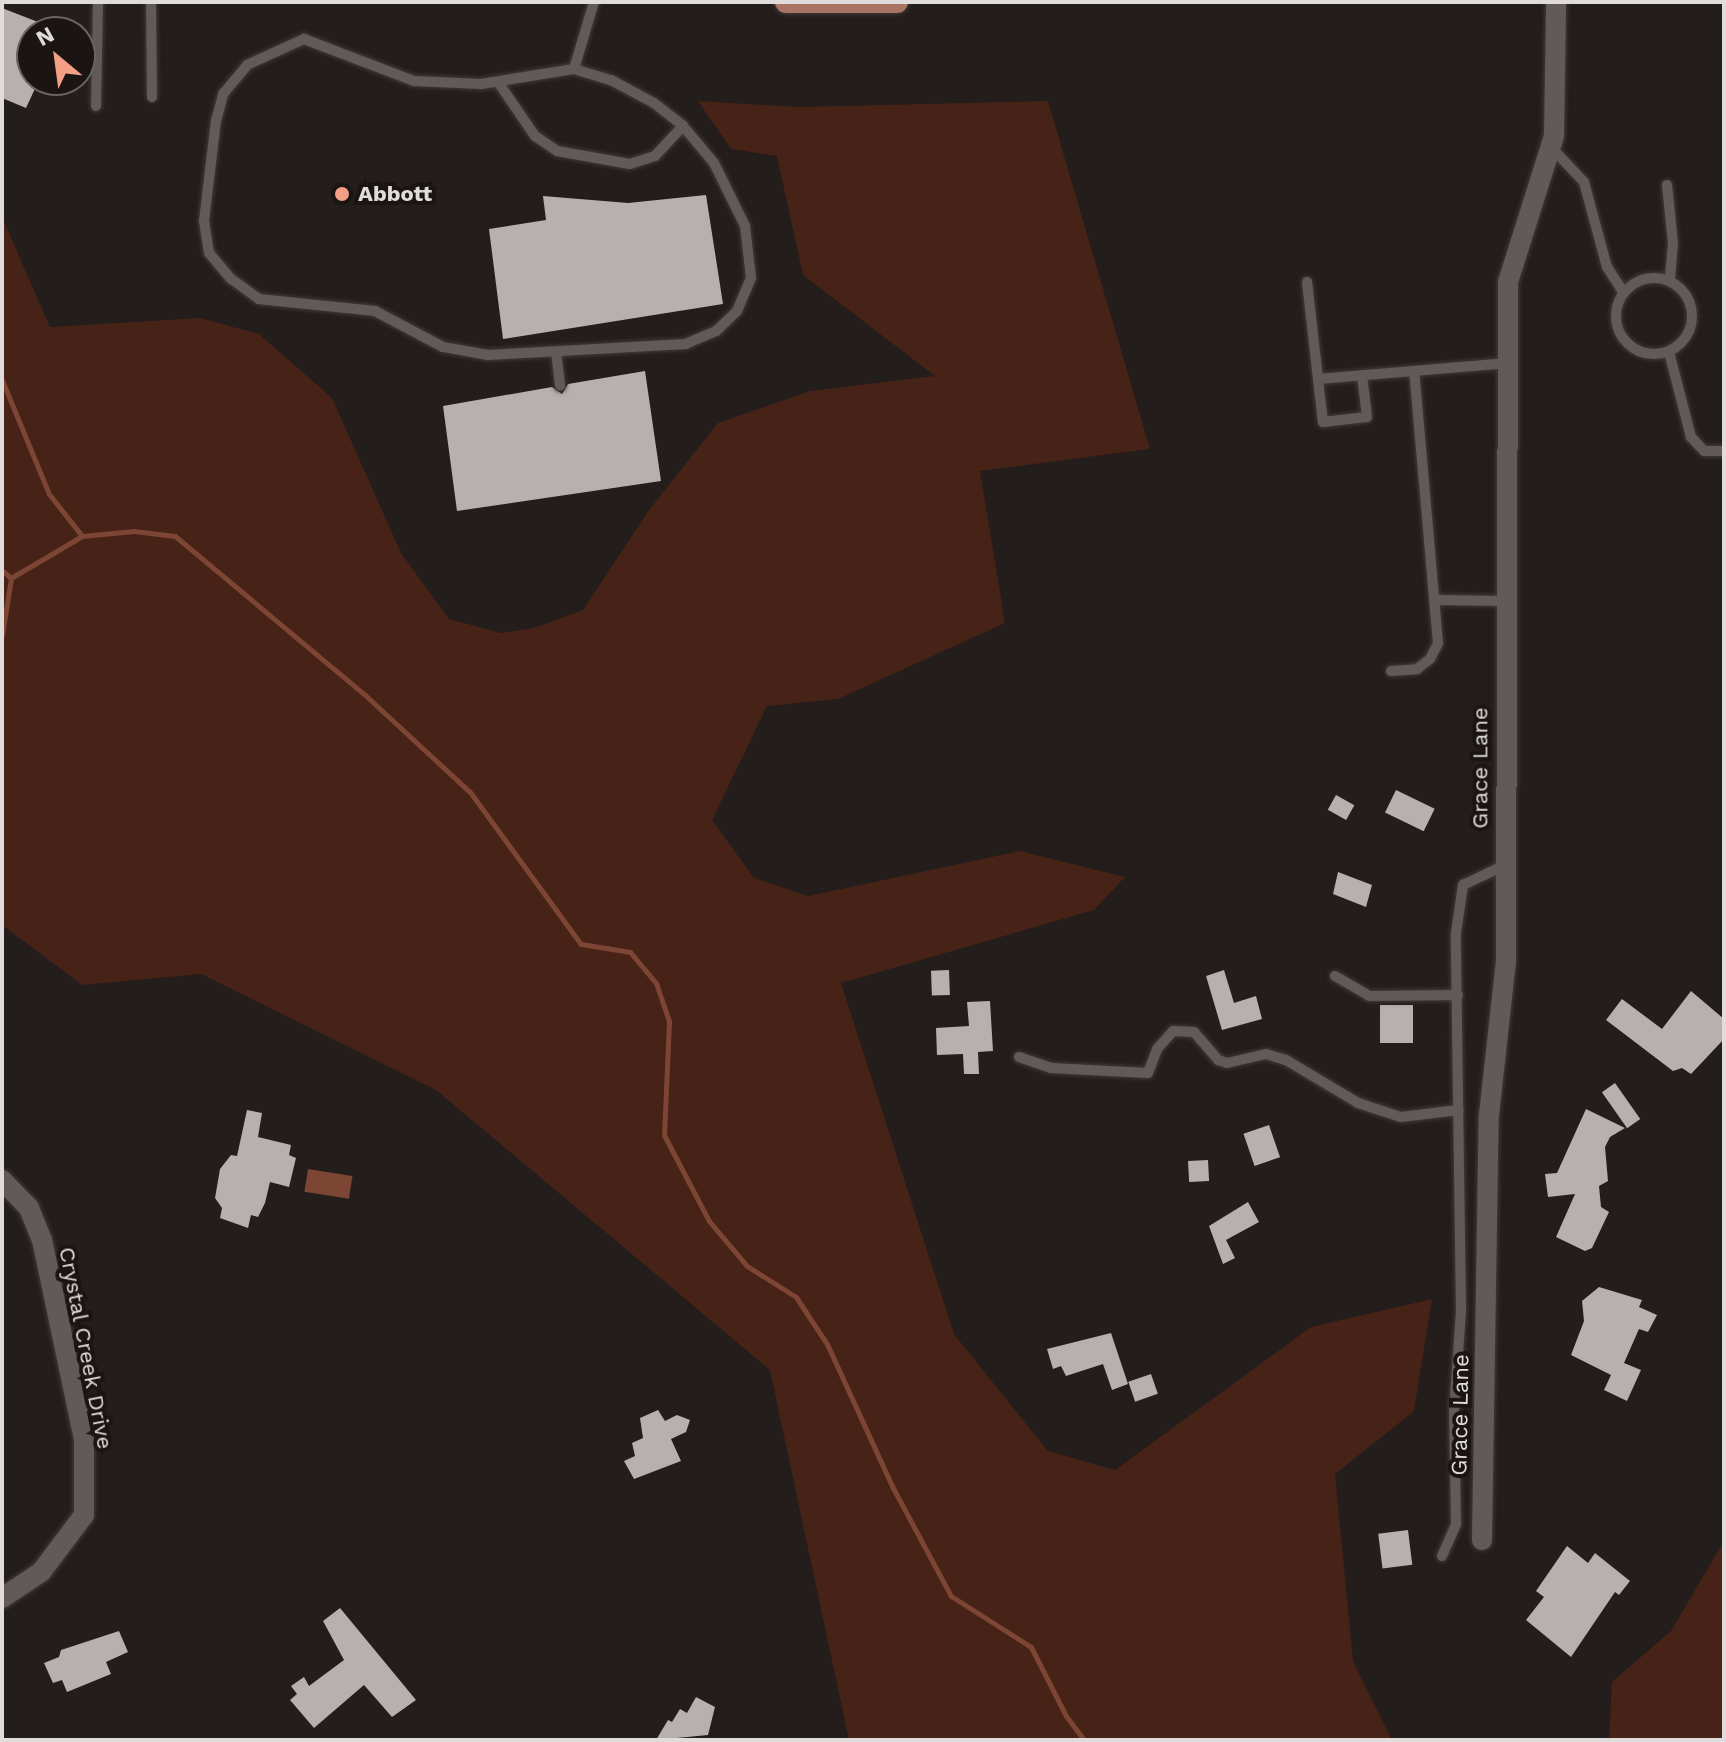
<!DOCTYPE html>
<style>
body{margin:0}
#map{position:relative;width:1726px;height:1742px;overflow:hidden;background:#231d1b;font-family:"Work Sans",sans-serif}
div>[style]{position:absolute}
.green>*{inset:0;background:#472217}
.water>*{inset:0;background:#7c4534;transform-origin:0 0}
.stream>*{height:5px;margin:-2.5px;padding:0 2.5px;transform-origin:2.5px;border-radius:2.5px;background:#7c4534}
.building>*{inset:0;background:#b8b0ae;transform-origin:0 0}
.roads{filter:drop-shadow(0 0 2px #3f3a39) drop-shadow(0 0 2px #3f3a39)}
.service>*{height:10px;margin:-5px;padding:0 5px;transform-origin:5px;border-radius:5px;background:#615a58}
.service>.ring{margin:-5px;padding:0;box-sizing:content-box;background:none;border:10px solid #615a58;border-radius:50%}
.minor>*{height:20px;margin:-10px;padding:0 10px;transform-origin:10px;border-radius:10px;background:#615a58}
.primary>*{height:22px;margin:-11px;padding:0 11px;transform-origin:11px;border-radius:11px;background:#ab7361}
.dots>*{width:22px;height:22px;translate:-50% -50%;box-sizing:border-box;border:4px solid #1a1412;border-radius:50%}
span{translate:-50% -50%;white-space:nowrap;text-align:center;line-height:1.15;-webkit-text-stroke:8px #1a1412;paint-order:stroke}
.poi-label{font-size:22px;color:#e0dcdb;font-weight:700}
.left{translate:0 -50%;text-align:left}
.street-label{font-size:22px;color:#e0dcdb}
.frame{position:absolute;inset:0;border:4px solid #e0dcdb;pointer-events:none}
.north{position:absolute;left:16px;top:16px;width:80px;height:80px;box-sizing:border-box;background:#1a1412;border:2px solid #696462;border-radius:50%;rotate:331deg;font-size:22px;font-weight:700;line-height:32px;text-align:center;color:#e0dcdb}
.north::after{content:'';display:block;margin:auto;width:28px;height:36px;background:#f39f85;clip-path:polygon(50% 0,100% 100%,50% 72%,0 100%)}
</style>
<div id="map">
<div class="green">
<i style="clip-path:polygon(698px 101px,799px 107px,1048px 101px,1150px 449px,980px 471px,1005px 623px,838px 699px,767px 706px,712px 820px,754px 878px,808px 896px,1020px 851px,1125px 877px,1094px 910px,841px 983px,954px 1334px,1048px 1451px,1115px 1470px,1311px 1327px,1432px 1299px,1414px 1411px,1335px 1474px,1353px 1661px,1392px 1740px,849px 1740px,770px 1370px,436px 1090px,201px 974px,82px 985px,2px 925px,2px 217px,50px 327px,200px 318px,259px 334px,332px 398px,401px 553px,449px 619px,501px 633px,534px 628px,583px 610px,649px 510px,718px 423px,810px 391px,935px 376px,803px 275px,777px 156px,731px 149px)"></i>
<i style="clip-path:polygon(1724px 1541px,1724px 1740px,1609px 1740px,1612px 1682px,1671px 1631px)"></i>
</div>
<div class="water">
<i style="left:308px;top:1169px;width:45px;height:23px;rotate:9deg"></i>
</div>
<div class="stream">
<i style="left:2px;top:380px;width:123px;rotate:67.6deg"></i>
<i style="left:49px;top:494px;width:53px;rotate:51.8deg"></i>
<i style="left:82px;top:536px;width:52px;rotate:-5.5deg"></i>
<i style="left:134px;top:531px;width:41px;rotate:7deg"></i>
<i style="left:175px;top:536px;width:246px;rotate:39.9deg"></i>
<i style="left:364px;top:694px;width:144px;rotate:42.8deg"></i>
<i style="left:470px;top:792px;width:188px;rotate:53.9deg"></i>
<i style="left:581px;top:944px;width:50px;rotate:9.3deg"></i>
<i style="left:630px;top:952px;width:40px;rotate:50deg"></i>
<i style="left:656px;top:983px;width:40px;rotate:71.1deg"></i>
<i style="left:669px;top:1021px;width:114px;rotate:92.5deg"></i>
<i style="left:664px;top:1135px;width:97px;rotate:62.4deg"></i>
<i style="left:709px;top:1221px;width:59px;rotate:49.8deg"></i>
<i style="left:747px;top:1266px;width:58px;rotate:32.3deg"></i>
<i style="left:796px;top:1297px;width:56px;rotate:56.6deg"></i>
<i style="left:827px;top:1344px;width:158px;rotate:65.4deg"></i>
<i style="left:893px;top:1488px;width:123px;rotate:61.8deg"></i>
<i style="left:951px;top:1596px;width:95px;rotate:32.5deg"></i>
<i style="left:1031px;top:1647px;width:77px;rotate:63.1deg"></i>
<i style="left:1066px;top:1716px;width:30px;rotate:53deg"></i>
<i style="left:2px;top:570px;width:12px;rotate:42deg"></i>
<i style="left:2px;top:635px;width:58px;rotate:-81deg"></i>
<i style="left:11px;top:578px;width:82px;rotate:-30.6deg"></i>
</div>
<div class="building">
<i style="clip-path:polygon(2px 8px,61px 31px,32px 32px,32px 80px,39px 80px,26px 108px,2px 98px)"></i>
<i style="clip-path:polygon(706px 195px,723px 304px,503px 339px,489px 229px,546px 220px,543px 196px,628px 203px)"></i>
<i style="clip-path:polygon(645px 371px,661px 481px,457px 511px,443px 406px,552px 387px,562px 394px,568px 384px)"></i>
<i style="left:1396px;top:790px;width:43px;height:25px;rotate:26deg"></i>
<i style="left:1336px;top:795px;width:21px;height:17px;rotate:29deg"></i>
<i style="clip-path:polygon(1338px 872px,1372px 885px,1366px 907px,1333px 894px)"></i>
<i style="left:949px;top:970px;width:25px;height:18px;rotate:88deg"></i>
<i style="clip-path:polygon(1224px 970px,1234px 1003px,1256px 996px,1262px 1019px,1222px 1030px,1206px 976px)"></i>
<i style="clip-path:polygon(1691px 991px,1724px 1019px,1724px 1039px,1691px 1074px,1682px 1068px,1673px 1071px,1606px 1020px,1622px 999px,1662px 1029px)"></i>
<i style="clip-path:polygon(990px 1001px,993px 1051px,978px 1052px,979px 1074px,964px 1074px,963px 1054px,937px 1055px,936px 1028px,969px 1026px,967px 1002px)"></i>
<i style="left:1380px;top:1005px;width:33px;height:38px"></i>
<i style="left:1615px;top:1083px;width:44px;height:16px;rotate:55deg"></i>
<i style="clip-path:polygon(1586px 1109px,1625px 1128px,1610px 1137px,1605px 1147px,1608px 1181px,1599px 1186px,1601px 1207px,1609px 1212px,1592px 1248px,1585px 1251px,1556px 1237px,1575px 1194px,1548px 1197px,1545px 1174px,1557px 1173px)"></i>
<i style="clip-path:polygon(247px 1110px,262px 1113px,258px 1137px,291px 1145px,289px 1155px,296px 1158px,289px 1187px,270px 1182px,265px 1203px,258px 1217px,251px 1215px,248px 1228px,220px 1218px,222px 1208px,215px 1198px,220px 1169px,231px 1155px,237px 1156px)"></i>
<i style="left:1269px;top:1125px;width:34px;height:27px;rotate:71deg"></i>
<i style="left:1208px;top:1160px;width:21px;height:20px;rotate:87deg"></i>
<i style="clip-path:polygon(1248px 1202px,1259px 1222px,1226px 1240px,1235px 1258px,1223px 1264px,1209px 1226px)"></i>
<i style="clip-path:polygon(1599px 1287px,1642px 1300px,1639px 1307px,1657px 1315px,1648px 1332px,1639px 1329px,1624px 1363px,1641px 1370px,1627px 1401px,1604px 1390px,1611px 1375px,1571px 1355px,1584px 1321px,1582px 1301px)"></i>
<i style="clip-path:polygon(1111px 1333px,1128px 1384px,1112px 1390px,1103px 1364px,1066px 1376px,1061px 1366px,1053px 1369px,1047px 1349px)"></i>
<i style="left:1151px;top:1374px;width:21px;height:24px;rotate:71deg"></i>
<i style="clip-path:polygon(658px 1410px,665px 1421px,677px 1415px,690px 1420px,686px 1432px,671px 1439px,681px 1461px,634px 1479px,624px 1461px,635px 1456px,632px 1443px,643px 1438px,640px 1418px)"></i>
<i style="left:1408px;top:1530px;width:35px;height:30px;rotate:83deg"></i>
<i style="clip-path:polygon(1567px 1546px,1588px 1563px,1595px 1553px,1630px 1581px,1619px 1595px,1615px 1592px,1571px 1657px,1526px 1620px,1544px 1597px,1536px 1591px)"></i>
<i style="clip-path:polygon(340px 1608px,416px 1700px,392px 1717px,364px 1685px,314px 1728px,290px 1700px,297px 1694px,291px 1686px,304px 1677px,309px 1686px,344px 1660px,323px 1621px)"></i>
<i style="clip-path:polygon(119px 1631px,128px 1652px,106px 1662px,111px 1674px,67px 1692px,62px 1680px,53px 1683px,44px 1663px,59px 1657px,61px 1650px)"></i>
<i style="clip-path:polygon(696px 1697px,715px 1707px,708px 1735px,656px 1740px,668px 1720px,672px 1722px,680px 1709px,687px 1713px)"></i>
</div>
<div class="roads">
<div class="service">
<i style="left:151px;top:2px;width:95px;rotate:89.4deg"></i>
<i style="left:304px;top:39px;width:118px;rotate:20.9deg"></i>
<i style="left:414px;top:81px;width:67px;rotate:2.6deg"></i>
<i style="left:481px;top:84px;width:94px;rotate:-9.2deg"></i>
<i style="left:574px;top:69px;width:39px;rotate:17deg"></i>
<i style="left:611px;top:80px;width:49px;rotate:28.1deg"></i>
<i style="left:654px;top:103px;width:37px;rotate:38deg"></i>
<i style="left:683px;top:126px;width:48px;rotate:50deg"></i>
<i style="left:714px;top:163px;width:70px;rotate:63.8deg"></i>
<i style="left:745px;top:226px;width:52px;rotate:83.4deg"></i>
<i style="left:751px;top:278px;width:36px;rotate:113deg"></i>
<i style="left:737px;top:311px;width:29px;rotate:136deg"></i>
<i style="left:716px;top:331px;width:33px;rotate:157deg"></i>
<i style="left:686px;top:344px;width:198px;rotate:176.8deg"></i>
<i style="left:488px;top:355px;width:46px;rotate:-169.9deg"></i>
<i style="left:443px;top:347px;width:77px;rotate:-152.1deg"></i>
<i style="left:375px;top:311px;width:117px;rotate:-174.1deg"></i>
<i style="left:259px;top:299px;width:34px;rotate:-144deg"></i>
<i style="left:231px;top:279px;width:34px;rotate:-130deg"></i>
<i style="left:209px;top:253px;width:32px;rotate:-99deg"></i>
<i style="left:204px;top:221px;width:101px;rotate:-83.2deg"></i>
<i style="left:216px;top:121px;width:28px;rotate:-75deg"></i>
<i style="left:223px;top:94px;width:38px;rotate:-50deg"></i>
<i style="left:247px;top:65px;width:63px;rotate:-24.5deg"></i>
<i style="left:574px;top:69px;width:70px;rotate:-73.4deg"></i>
<i style="left:498px;top:82px;width:65px;rotate:55.6deg"></i>
<i style="left:535px;top:136px;width:27px;rotate:34deg"></i>
<i style="left:557px;top:151px;width:74px;rotate:10.1deg"></i>
<i style="left:630px;top:164px;width:26px;rotate:-18deg"></i>
<i style="left:655px;top:156px;width:41px;rotate:-47deg"></i>
<i style="left:96px;top:106px;width:104px;rotate:-88.9deg"></i>
<i style="left:1550px;top:146px;width:50px;rotate:46.6deg"></i>
<i style="left:1584px;top:182px;width:88px;rotate:74.9deg"></i>
<i style="left:1607px;top:267px;width:31px;rotate:57deg"></i>
<i style="left:1667px;top:185px;width:58px;rotate:84.1deg"></i>
<i style="left:1673px;top:243px;width:38px;rotate:95deg"></i>
<i class="ring" style="left:1616px;top:278px;width:66px;height:66px"></i>
<i style="left:1307px;top:282px;width:98px;rotate:83.5deg"></i>
<i style="left:1318px;top:379px;width:191px;rotate:-4.8deg"></i>
<i style="left:556px;top:352px;width:34px;rotate:83deg"></i>
<i style="left:1669px;top:352px;width:88px;rotate:75.5deg"></i>
<i style="left:1691px;top:437px;width:19px;rotate:47deg"></i>
<i style="left:1704px;top:451px;width:20px"></i>
<i style="left:1318px;top:379px;width:43px;rotate:83.4deg"></i>
<i style="left:1323px;top:422px;width:44px;rotate:-6.5deg"></i>
<i style="left:1367px;top:417px;width:42px;rotate:-96.8deg"></i>
<i style="left:1438px;top:600px;width:67px;rotate:0.9deg"></i>
<i style="left:1391px;top:671px;width:26px;rotate:-4deg"></i>
<i style="left:1417px;top:669px;width:16px;rotate:-38deg"></i>
<i style="left:1430px;top:659px;width:18px;rotate:-63deg"></i>
<i style="left:1438px;top:643px;width:273px;rotate:-95deg"></i>
<i style="left:1335px;top:976px;width:39px;rotate:30deg"></i>
<i style="left:1369px;top:996px;width:89px;rotate:-0.6deg"></i>
<i style="left:1019px;top:1057px;width:34px;rotate:19deg"></i>
<i style="left:1051px;top:1068px;width:97px;rotate:3deg"></i>
<i style="left:1148px;top:1073px;width:26px;rotate:-69deg"></i>
<i style="left:1157px;top:1049px;width:24px;rotate:-48deg"></i>
<i style="left:1173px;top:1031px;width:21px;rotate:3deg"></i>
<i style="left:1194px;top:1032px;width:37px;rotate:49deg"></i>
<i style="left:1218px;top:1060px;width:9px;rotate:18deg"></i>
<i style="left:1227px;top:1063px;width:40px;rotate:-13deg"></i>
<i style="left:1266px;top:1054px;width:21px;rotate:17deg"></i>
<i style="left:1286px;top:1060px;width:84px;rotate:30.8deg"></i>
<i style="left:1358px;top:1103px;width:45px;rotate:18deg"></i>
<i style="left:1401px;top:1117px;width:58px;rotate:-6.9deg"></i>
<i style="left:1442px;top:1556px;width:35px;rotate:-66deg"></i>
<i style="left:1456px;top:1524px;width:113px;rotate:-91deg"></i>
<i style="left:1454px;top:1411px;width:100px;rotate:-86deg"></i>
<i style="left:1461px;top:1311px;width:378px;rotate:-90.8deg"></i>
<i style="left:1456px;top:933px;width:49px;rotate:-81.7deg"></i>
<i style="left:1463px;top:885px;width:44px;rotate:-25.4deg"></i>
</div>
<div class="minor">
<i style="left:2px;top:1180px;width:39px;rotate:46deg"></i>
<i style="left:29px;top:1208px;width:35px;rotate:68deg"></i>
<i style="left:42px;top:1240px;width:203px;rotate:78.1deg"></i>
<i style="left:84px;top:1439px;width:76px;rotate:90deg"></i>
<i style="left:84px;top:1515px;width:71px;rotate:127deg"></i>
<i style="left:41px;top:1572px;width:47px;rotate:146.3deg"></i>
<i style="left:1482px;top:1540px;width:425px;rotate:-89.1deg"></i>
<i style="left:1489px;top:1115px;width:156px;rotate:-83.7deg"></i>
<i style="left:1506px;top:960px;width:678px;rotate:-89.83deg"></i>
<i style="left:1508px;top:282px;width:153px;rotate:-72.5deg"></i>
<i style="left:1554px;top:136px;width:134px;rotate:-89.1deg"></i>
</div>
<div class="primary">
<i style="left:786px;top:2px;width:111px"></i>
</div>
</div>
<div class="dots">
<i style="left:342px;top:194px;background:#f39f85"></i>
</div>
<div class="poi-label">
<span class="left" style="left:358px;top:194px">Abbott</span>
</div>
<div class="street-label">
<span style="left:1480px;top:768px;rotate:-90deg">Grace Lane</span>
<span style="left:86px;top:1348px;rotate:79deg">Crystal Creek Drive</span>
<span style="left:1460px;top:1415px;rotate:-89deg">Grace Lane</span>
</div>
<div class="frame"></div>
<div class="north">N</div>
</div>
